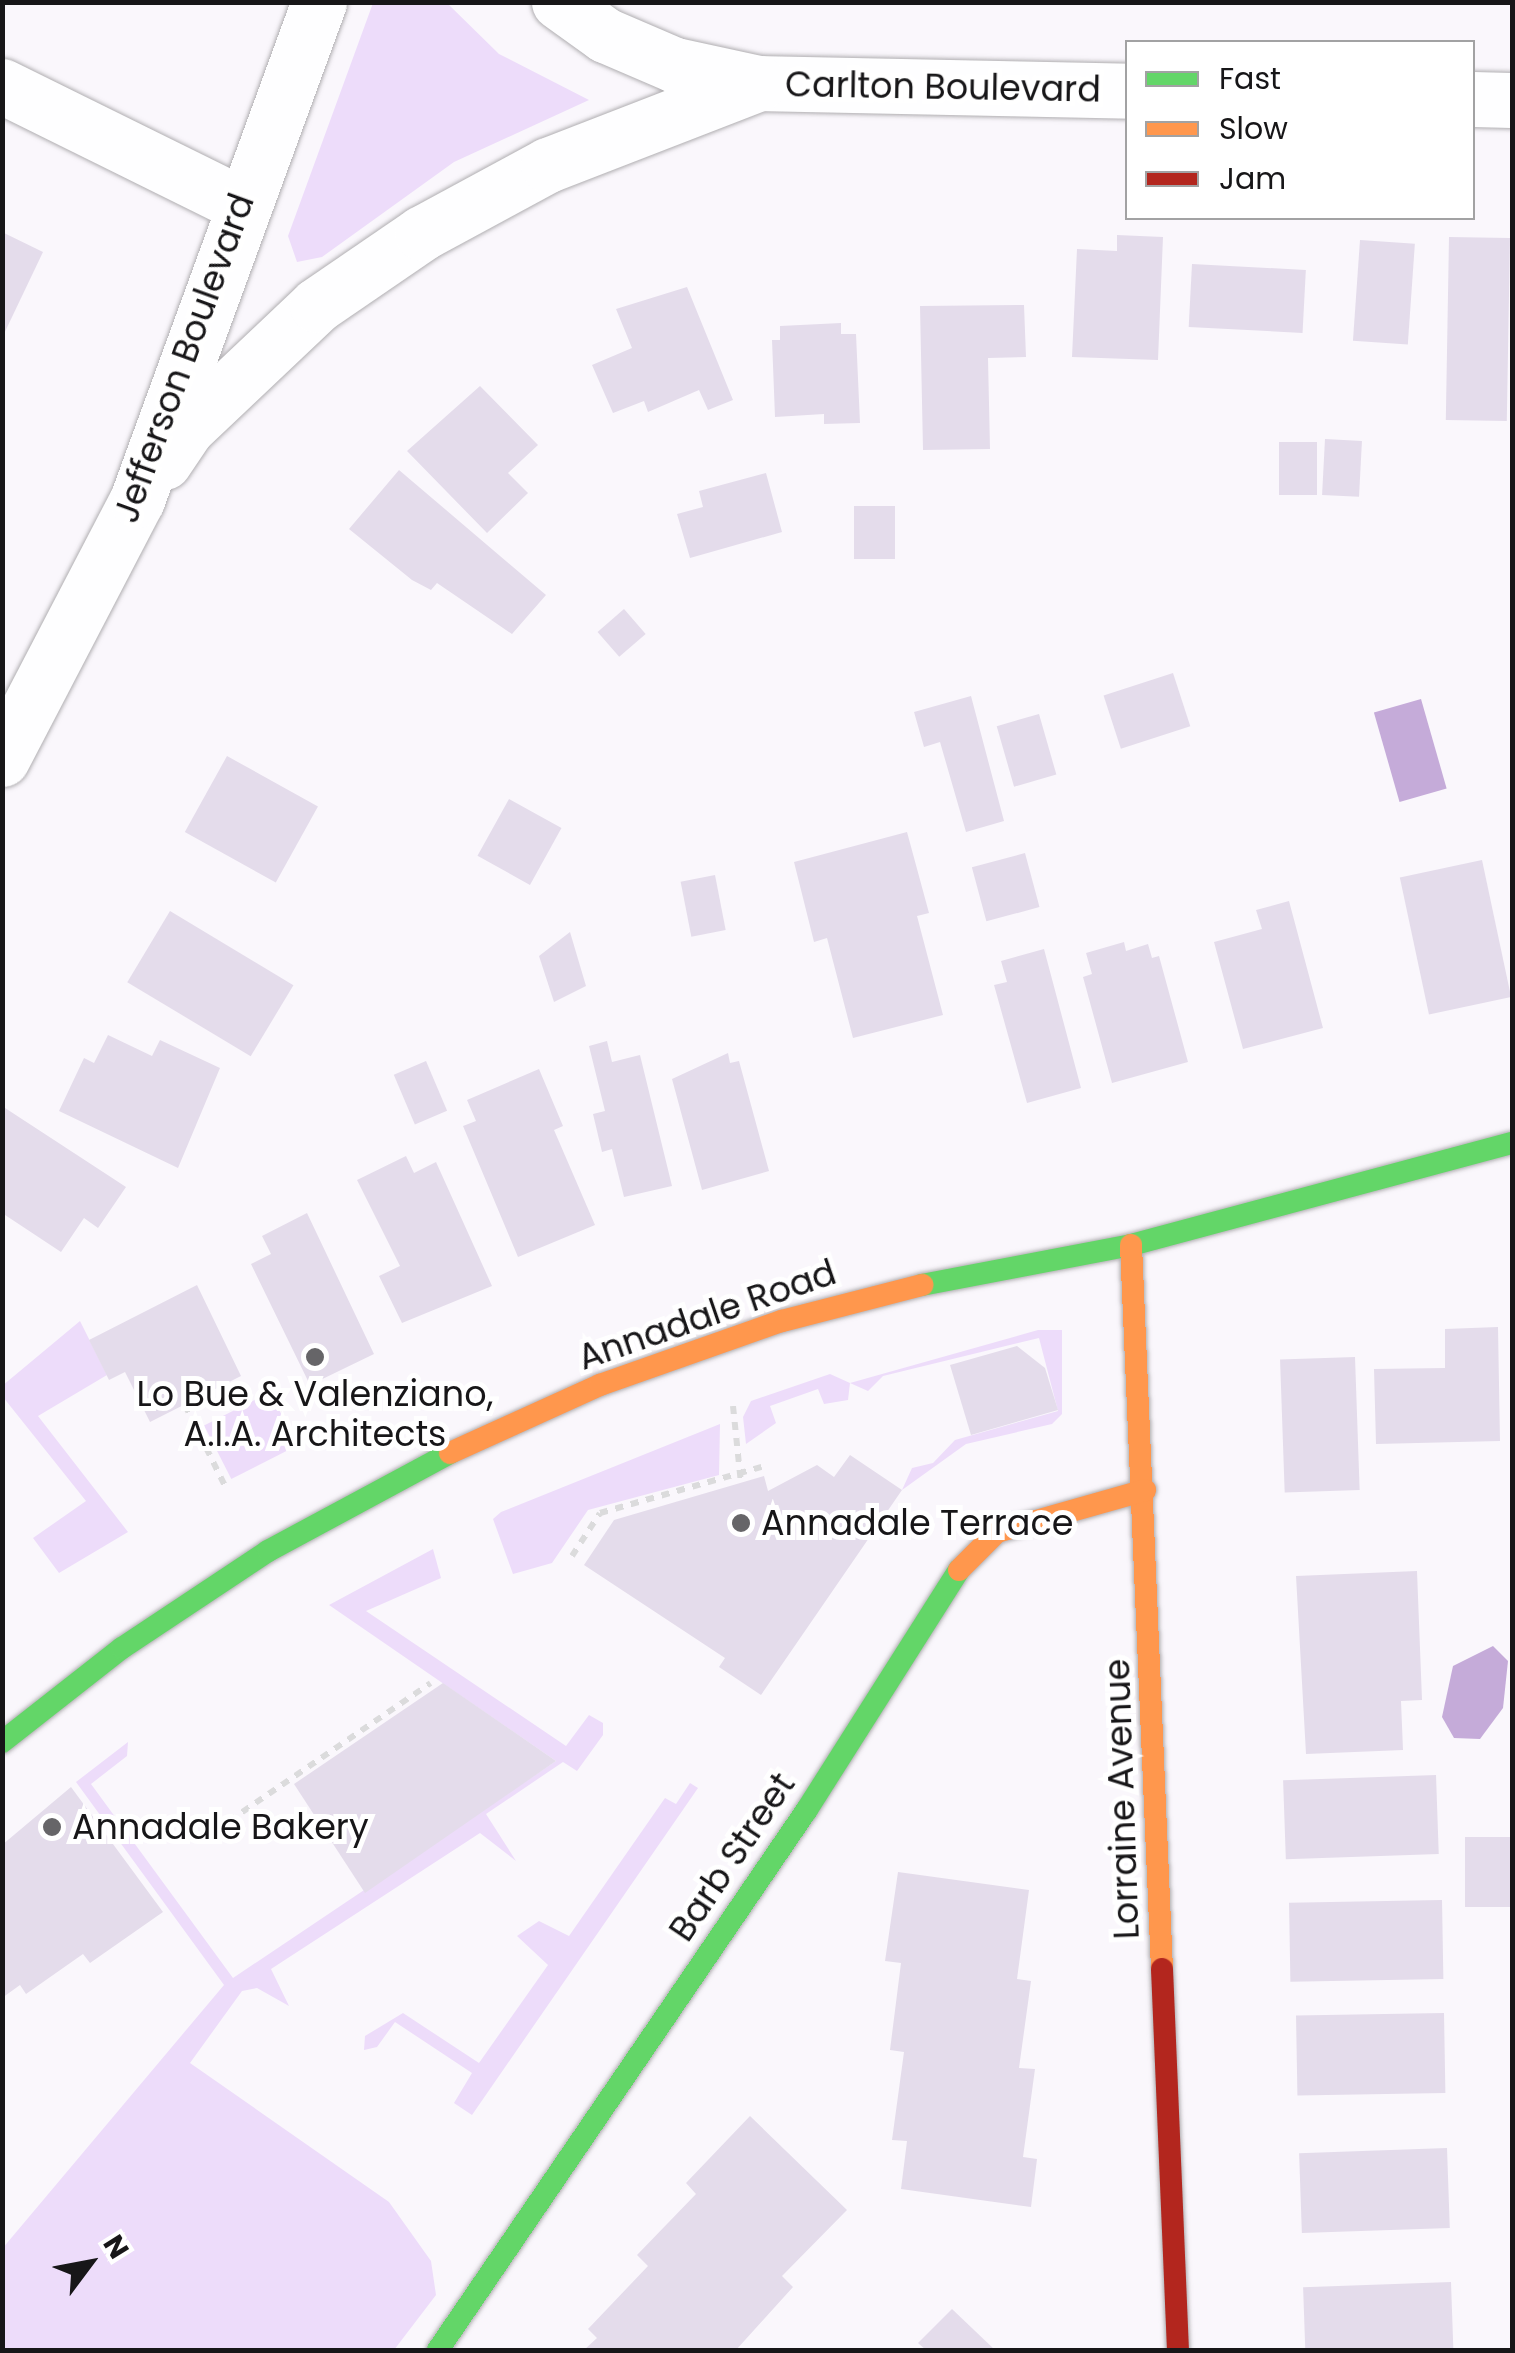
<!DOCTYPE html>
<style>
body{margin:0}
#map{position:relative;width:1515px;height:2353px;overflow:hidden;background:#faf7fc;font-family:Poppins,sans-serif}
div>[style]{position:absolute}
.green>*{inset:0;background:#eddcfa;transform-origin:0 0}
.water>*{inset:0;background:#c5abd9;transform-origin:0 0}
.building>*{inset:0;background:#e4dceb;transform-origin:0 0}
.path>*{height:6px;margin-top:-3px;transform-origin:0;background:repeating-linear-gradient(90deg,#dbdbdc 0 8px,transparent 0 16px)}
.roads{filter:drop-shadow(0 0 2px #b0aeb1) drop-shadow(0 0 2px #b0aeb1)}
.street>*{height:55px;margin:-27.5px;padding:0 27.5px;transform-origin:27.5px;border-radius:27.5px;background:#fefeff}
.fast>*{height:22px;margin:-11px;padding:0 11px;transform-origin:11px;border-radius:11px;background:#63d668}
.slow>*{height:22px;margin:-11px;padding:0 11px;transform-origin:11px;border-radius:11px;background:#ff974d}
.jam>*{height:22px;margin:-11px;padding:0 11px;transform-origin:11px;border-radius:11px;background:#b3261e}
.dots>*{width:28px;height:28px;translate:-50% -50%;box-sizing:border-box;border:5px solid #fff;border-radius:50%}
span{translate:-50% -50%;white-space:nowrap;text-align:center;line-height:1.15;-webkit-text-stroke:10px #fff;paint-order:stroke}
.street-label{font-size:35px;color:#171618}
.poi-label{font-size:35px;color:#171618}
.left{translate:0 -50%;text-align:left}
.frame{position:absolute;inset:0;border:5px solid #171618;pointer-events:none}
.legend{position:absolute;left:1125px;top:40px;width:350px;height:180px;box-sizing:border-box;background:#fff;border:2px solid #a2a2a3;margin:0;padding:12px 18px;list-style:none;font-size:30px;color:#171618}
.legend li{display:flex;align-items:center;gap:20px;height:50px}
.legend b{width:50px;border:2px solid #a2a2a3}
.north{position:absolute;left:40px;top:2213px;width:100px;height:100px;-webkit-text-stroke:8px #fff;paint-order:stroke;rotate:58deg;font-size:28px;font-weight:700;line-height:40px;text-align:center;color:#171618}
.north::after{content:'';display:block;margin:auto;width:35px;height:45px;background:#171618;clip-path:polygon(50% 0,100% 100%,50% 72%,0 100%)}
</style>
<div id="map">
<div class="green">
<i style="clip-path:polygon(373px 3px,447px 3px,499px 54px,589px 100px,454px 162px,322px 257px,297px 262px,288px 236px)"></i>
<i style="clip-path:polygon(80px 1321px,107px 1375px,38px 1416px,128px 1532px,59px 1573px,33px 1538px,86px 1501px,3px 1397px,2px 1386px)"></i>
<i style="clip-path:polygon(1038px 1330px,1062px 1330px,1062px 1414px,1052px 1424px,966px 1444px,902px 1490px,912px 1468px,933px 1463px,955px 1440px,1058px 1411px,1039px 1338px,883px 1376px,868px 1391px,850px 1383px,848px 1400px,824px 1404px,818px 1389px,770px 1406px,776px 1423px,746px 1444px,743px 1417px,751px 1401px,830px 1374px,850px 1383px)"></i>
<i style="left:270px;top:1392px;width:60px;height:74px;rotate:63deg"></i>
<i style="clip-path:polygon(720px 1424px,719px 1475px,588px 1510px,552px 1563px,513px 1574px,493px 1519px,501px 1512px)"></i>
<i style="clip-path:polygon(433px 1549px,441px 1578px,366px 1611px,566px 1746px,589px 1715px,603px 1723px,603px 1735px,577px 1771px,563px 1762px,486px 1814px,516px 1861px,480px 1833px,271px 1969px,289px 2006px,257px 1988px,242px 1991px,190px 2063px,389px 2202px,431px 2261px,436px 2295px,394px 2350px,3px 2350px,2px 2249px,224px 1985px,76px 1782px,128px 1742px,127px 1756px,91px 1784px,233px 1978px,556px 1761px,329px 1605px)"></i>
<i style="clip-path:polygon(690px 1783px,698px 1788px,472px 2115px,454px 2103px,472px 2073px,395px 2022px,377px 2047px,364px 2050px,365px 2036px,403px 2013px,479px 2063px,548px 1965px,517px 1936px,539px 1921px,569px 1936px,665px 1798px,676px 1804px)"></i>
</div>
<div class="water">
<i style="left:1421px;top:699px;width:93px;height:49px;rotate:74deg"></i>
<i style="clip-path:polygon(1493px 1646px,1508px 1661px,1503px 1708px,1480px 1739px,1454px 1738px,1442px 1717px,1453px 1666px)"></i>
</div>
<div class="building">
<i style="clip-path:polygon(2px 232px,43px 252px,2px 338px)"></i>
<i style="clip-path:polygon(1117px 235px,1163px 237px,1158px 360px,1072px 357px,1077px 249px,1117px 251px)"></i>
<i style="left:1449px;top:237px;width:61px;height:183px;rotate:1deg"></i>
<i style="left:1360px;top:240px;width:55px;height:101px;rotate:4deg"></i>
<i style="left:1192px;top:264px;width:114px;height:63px;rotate:3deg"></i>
<i style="clip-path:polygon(687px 287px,733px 400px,708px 410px,699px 390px,648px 412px,644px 401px,613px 413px,592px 365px,632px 348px,616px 309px)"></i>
<i style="clip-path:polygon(1024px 305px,1026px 357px,988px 358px,990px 449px,923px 450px,920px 306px)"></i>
<i style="clip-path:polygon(841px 323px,841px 334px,856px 334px,860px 423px,824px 424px,824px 414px,775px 417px,772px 340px,780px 340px,780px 326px)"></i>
<i style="clip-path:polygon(480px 386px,538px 445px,508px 473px,528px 493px,487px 533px,407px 451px)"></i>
<i style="left:1325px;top:439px;width:37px;height:56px;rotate:3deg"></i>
<i style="left:1279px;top:442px;width:38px;height:53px"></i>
<i style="clip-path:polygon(399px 470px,546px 595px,512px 634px,437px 583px,431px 590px,412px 580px,349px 529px)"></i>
<i style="clip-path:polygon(766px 473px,782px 532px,690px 558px,677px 514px,703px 507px,699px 491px)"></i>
<i style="left:854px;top:506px;width:41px;height:53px"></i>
<i style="left:624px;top:609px;width:33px;height:35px;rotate:49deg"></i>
<i style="left:1173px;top:673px;width:56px;height:73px;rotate:72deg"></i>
<i style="clip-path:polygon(971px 696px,1004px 821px,966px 832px,940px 742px,924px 747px,914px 712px)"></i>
<i style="left:1039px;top:714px;width:63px;height:44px;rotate:74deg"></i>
<i style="left:227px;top:756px;width:104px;height:87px;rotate:29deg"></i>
<i style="left:509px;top:799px;width:60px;height:65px;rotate:29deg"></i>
<i style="clip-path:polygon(907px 832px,929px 913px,917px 916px,943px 1015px,853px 1038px,827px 938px,814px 942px,794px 862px)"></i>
<i style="left:1025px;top:853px;width:56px;height:55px;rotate:75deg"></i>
<i style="left:1482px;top:860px;width:140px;height:84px;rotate:78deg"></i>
<i style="left:715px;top:875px;width:56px;height:35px;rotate:79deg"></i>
<i style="clip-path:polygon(1289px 901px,1323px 1028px,1243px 1049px,1214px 942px,1262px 929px,1256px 910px)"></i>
<i style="left:170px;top:911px;width:144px;height:83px;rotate:31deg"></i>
<i style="clip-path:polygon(570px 932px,586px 986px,554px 1002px,539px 956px)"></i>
<i style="clip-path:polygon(1124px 942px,1126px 951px,1148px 944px,1152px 958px,1159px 956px,1188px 1062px,1112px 1083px,1083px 977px,1092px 974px,1086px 953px)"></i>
<i style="clip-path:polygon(1044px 949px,1081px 1088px,1027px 1103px,994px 985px,1007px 982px,1001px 961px)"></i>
<i style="clip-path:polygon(108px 1035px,152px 1056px,160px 1040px,220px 1068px,178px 1168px,59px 1111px,84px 1058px,94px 1063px)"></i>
<i style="clip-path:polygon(607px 1041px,612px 1062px,640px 1055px,672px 1186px,624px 1197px,612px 1149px,602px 1152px,593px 1114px,605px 1111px,589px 1046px)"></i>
<i style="clip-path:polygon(728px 1053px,730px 1063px,739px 1061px,769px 1171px,702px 1190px,672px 1079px)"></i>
<i style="left:426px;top:1061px;width:54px;height:35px;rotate:67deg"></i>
<i style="clip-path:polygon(539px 1069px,563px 1126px,554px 1130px,595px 1225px,518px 1257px,463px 1126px,476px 1121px,467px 1100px)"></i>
<i style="clip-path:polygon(2px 1106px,126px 1187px,98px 1228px,84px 1218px,61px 1252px,2px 1213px)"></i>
<i style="clip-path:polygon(406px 1156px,414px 1173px,436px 1162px,492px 1286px,402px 1323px,379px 1276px,400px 1266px,357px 1180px)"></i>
<i style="clip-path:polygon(307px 1213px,374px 1354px,310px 1385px,251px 1264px,271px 1254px,262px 1236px)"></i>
<i style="clip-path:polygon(197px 1285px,241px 1376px,150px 1422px,125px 1372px,109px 1380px,89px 1340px)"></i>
<i style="clip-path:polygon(1498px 1327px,1500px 1441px,1376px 1444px,1374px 1369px,1445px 1368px,1445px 1329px)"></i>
<i style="clip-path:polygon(1017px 1346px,1045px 1368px,1058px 1410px,971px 1435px,950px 1365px)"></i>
<i style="left:1355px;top:1357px;width:133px;height:75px;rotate:88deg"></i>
<i style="clip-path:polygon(850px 1455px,902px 1490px,761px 1695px,719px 1667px,725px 1658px,584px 1565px,614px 1520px,764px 1476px,768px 1491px,817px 1465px,834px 1477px)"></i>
<i style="clip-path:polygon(1417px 1571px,1422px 1700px,1401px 1701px,1403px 1750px,1306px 1754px,1296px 1576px)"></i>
<i style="clip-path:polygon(443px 1683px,556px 1761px,365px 1893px,294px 1784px)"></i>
<i style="left:1436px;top:1775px;width:79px;height:153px;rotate:88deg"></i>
<i style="clip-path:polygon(71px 1787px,163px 1912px,90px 1963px,83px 1954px,26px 1994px,20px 1985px,2px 1998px,2px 1845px)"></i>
<i style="left:1512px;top:1837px;width:70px;height:47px;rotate:90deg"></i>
<i style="clip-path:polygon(898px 1872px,1029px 1890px,1017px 1979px,1031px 1981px,1019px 2068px,1035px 2069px,1023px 2157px,1037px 2159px,1031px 2207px,901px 2189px,907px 2141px,892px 2140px,904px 2052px,890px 2050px,901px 1963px,885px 1961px)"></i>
<i style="left:1442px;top:1900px;width:79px;height:153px;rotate:89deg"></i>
<i style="left:1444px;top:2013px;width:80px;height:148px;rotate:89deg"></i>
<i style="clip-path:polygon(750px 2116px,847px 2210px,782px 2276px,793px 2287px,736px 2350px,584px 2350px,597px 2338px,588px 2329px,648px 2266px,637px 2255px,696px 2194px,686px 2183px)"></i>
<i style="left:1447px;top:2148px;width:80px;height:148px;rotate:88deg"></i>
<i style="left:1451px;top:2282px;width:68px;height:148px;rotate:88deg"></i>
<i style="clip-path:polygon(952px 2309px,995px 2350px,926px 2350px,918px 2343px)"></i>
</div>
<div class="path">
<i style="left:185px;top:1405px;width:95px;rotate:63.7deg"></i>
<i style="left:733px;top:1406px;width:77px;rotate:84.1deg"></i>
<i style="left:572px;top:1556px;width:51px;rotate:-56.9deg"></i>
<i style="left:600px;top:1513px;width:168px;rotate:-15.9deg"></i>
<i style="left:216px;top:1830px;width:260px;rotate:-34.4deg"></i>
</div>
<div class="roads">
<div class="street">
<i style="left:559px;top:2px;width:57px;rotate:35.7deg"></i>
<i style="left:605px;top:35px;width:76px;rotate:23.2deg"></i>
<i style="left:675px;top:65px;width:86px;rotate:12.1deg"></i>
<i style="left:759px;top:83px;width:369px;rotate:1.2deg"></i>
<i style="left:2px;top:86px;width:267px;rotate:26.3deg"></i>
<i style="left:1472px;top:99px;width:40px;rotate:1.4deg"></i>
<i style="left:164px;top:462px;width:40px;rotate:-56deg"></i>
<i style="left:186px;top:429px;width:180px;rotate:-43.4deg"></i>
<i style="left:317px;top:305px;width:127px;rotate:-34.4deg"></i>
<i style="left:422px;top:233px;width:143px;rotate:-28.4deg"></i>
<i style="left:548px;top:165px;width:226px;rotate:-21.2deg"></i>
<i style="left:2px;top:759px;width:292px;rotate:-62.5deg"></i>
<i style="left:137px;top:500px;width:530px;rotate:-69.92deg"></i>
</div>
<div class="fast">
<i style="left:922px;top:1285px;width:213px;rotate:-10.8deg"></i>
<i style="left:1131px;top:1245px;width:394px;rotate:-15deg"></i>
<i style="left:2px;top:1742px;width:152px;rotate:-38.1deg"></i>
<i style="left:122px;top:1648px;width:175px;rotate:-33.6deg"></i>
<i style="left:268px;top:1551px;width:207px;rotate:-28.3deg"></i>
<i style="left:438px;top:2350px;width:653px;rotate:-55.68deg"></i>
<i style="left:806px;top:1811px;width:285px;rotate:-57.6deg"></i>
</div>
<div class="slow">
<i style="left:1131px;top:1245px;width:725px;rotate:87.55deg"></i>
<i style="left:450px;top:1453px;width:165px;rotate:-24.4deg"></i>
<i style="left:600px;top:1385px;width:193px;rotate:-19.4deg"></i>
<i style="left:782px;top:1321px;width:145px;rotate:-14.4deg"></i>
<i style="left:959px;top:1570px;width:54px;rotate:-45deg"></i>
<i style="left:997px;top:1532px;width:154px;rotate:-15.8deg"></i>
</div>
<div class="jam">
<i style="left:1162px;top:1969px;width:381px;rotate:87.6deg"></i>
</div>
</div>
<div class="dots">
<i style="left:315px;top:1357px;background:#666568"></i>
<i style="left:741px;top:1523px;background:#666568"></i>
<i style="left:52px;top:1827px;background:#666568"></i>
</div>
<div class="street-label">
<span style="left:943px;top:87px;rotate:1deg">Carlton Boulevard</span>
<span style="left:184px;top:358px;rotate:-70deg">Jefferson Boulevard</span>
<span style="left:707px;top:1315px;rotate:-19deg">Annadale Road</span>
<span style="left:1122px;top:1799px;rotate:-92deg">Lorraine Avenue</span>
<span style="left:732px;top:1857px;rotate:-56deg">Barb Street</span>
</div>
<div class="poi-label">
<span style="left:315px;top:1414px">Lo Bue &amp; Valenziano,<br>A.I.A. Architects</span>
<span class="left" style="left:761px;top:1523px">Annadale Terrace</span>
<span class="left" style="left:72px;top:1827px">Annadale Bakery</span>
</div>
<div class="frame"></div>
<ul class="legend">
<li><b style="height:12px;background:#63d668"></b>Fast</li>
<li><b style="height:12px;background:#ff974d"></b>Slow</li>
<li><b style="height:12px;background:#b3261e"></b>Jam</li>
</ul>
<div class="north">N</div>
</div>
